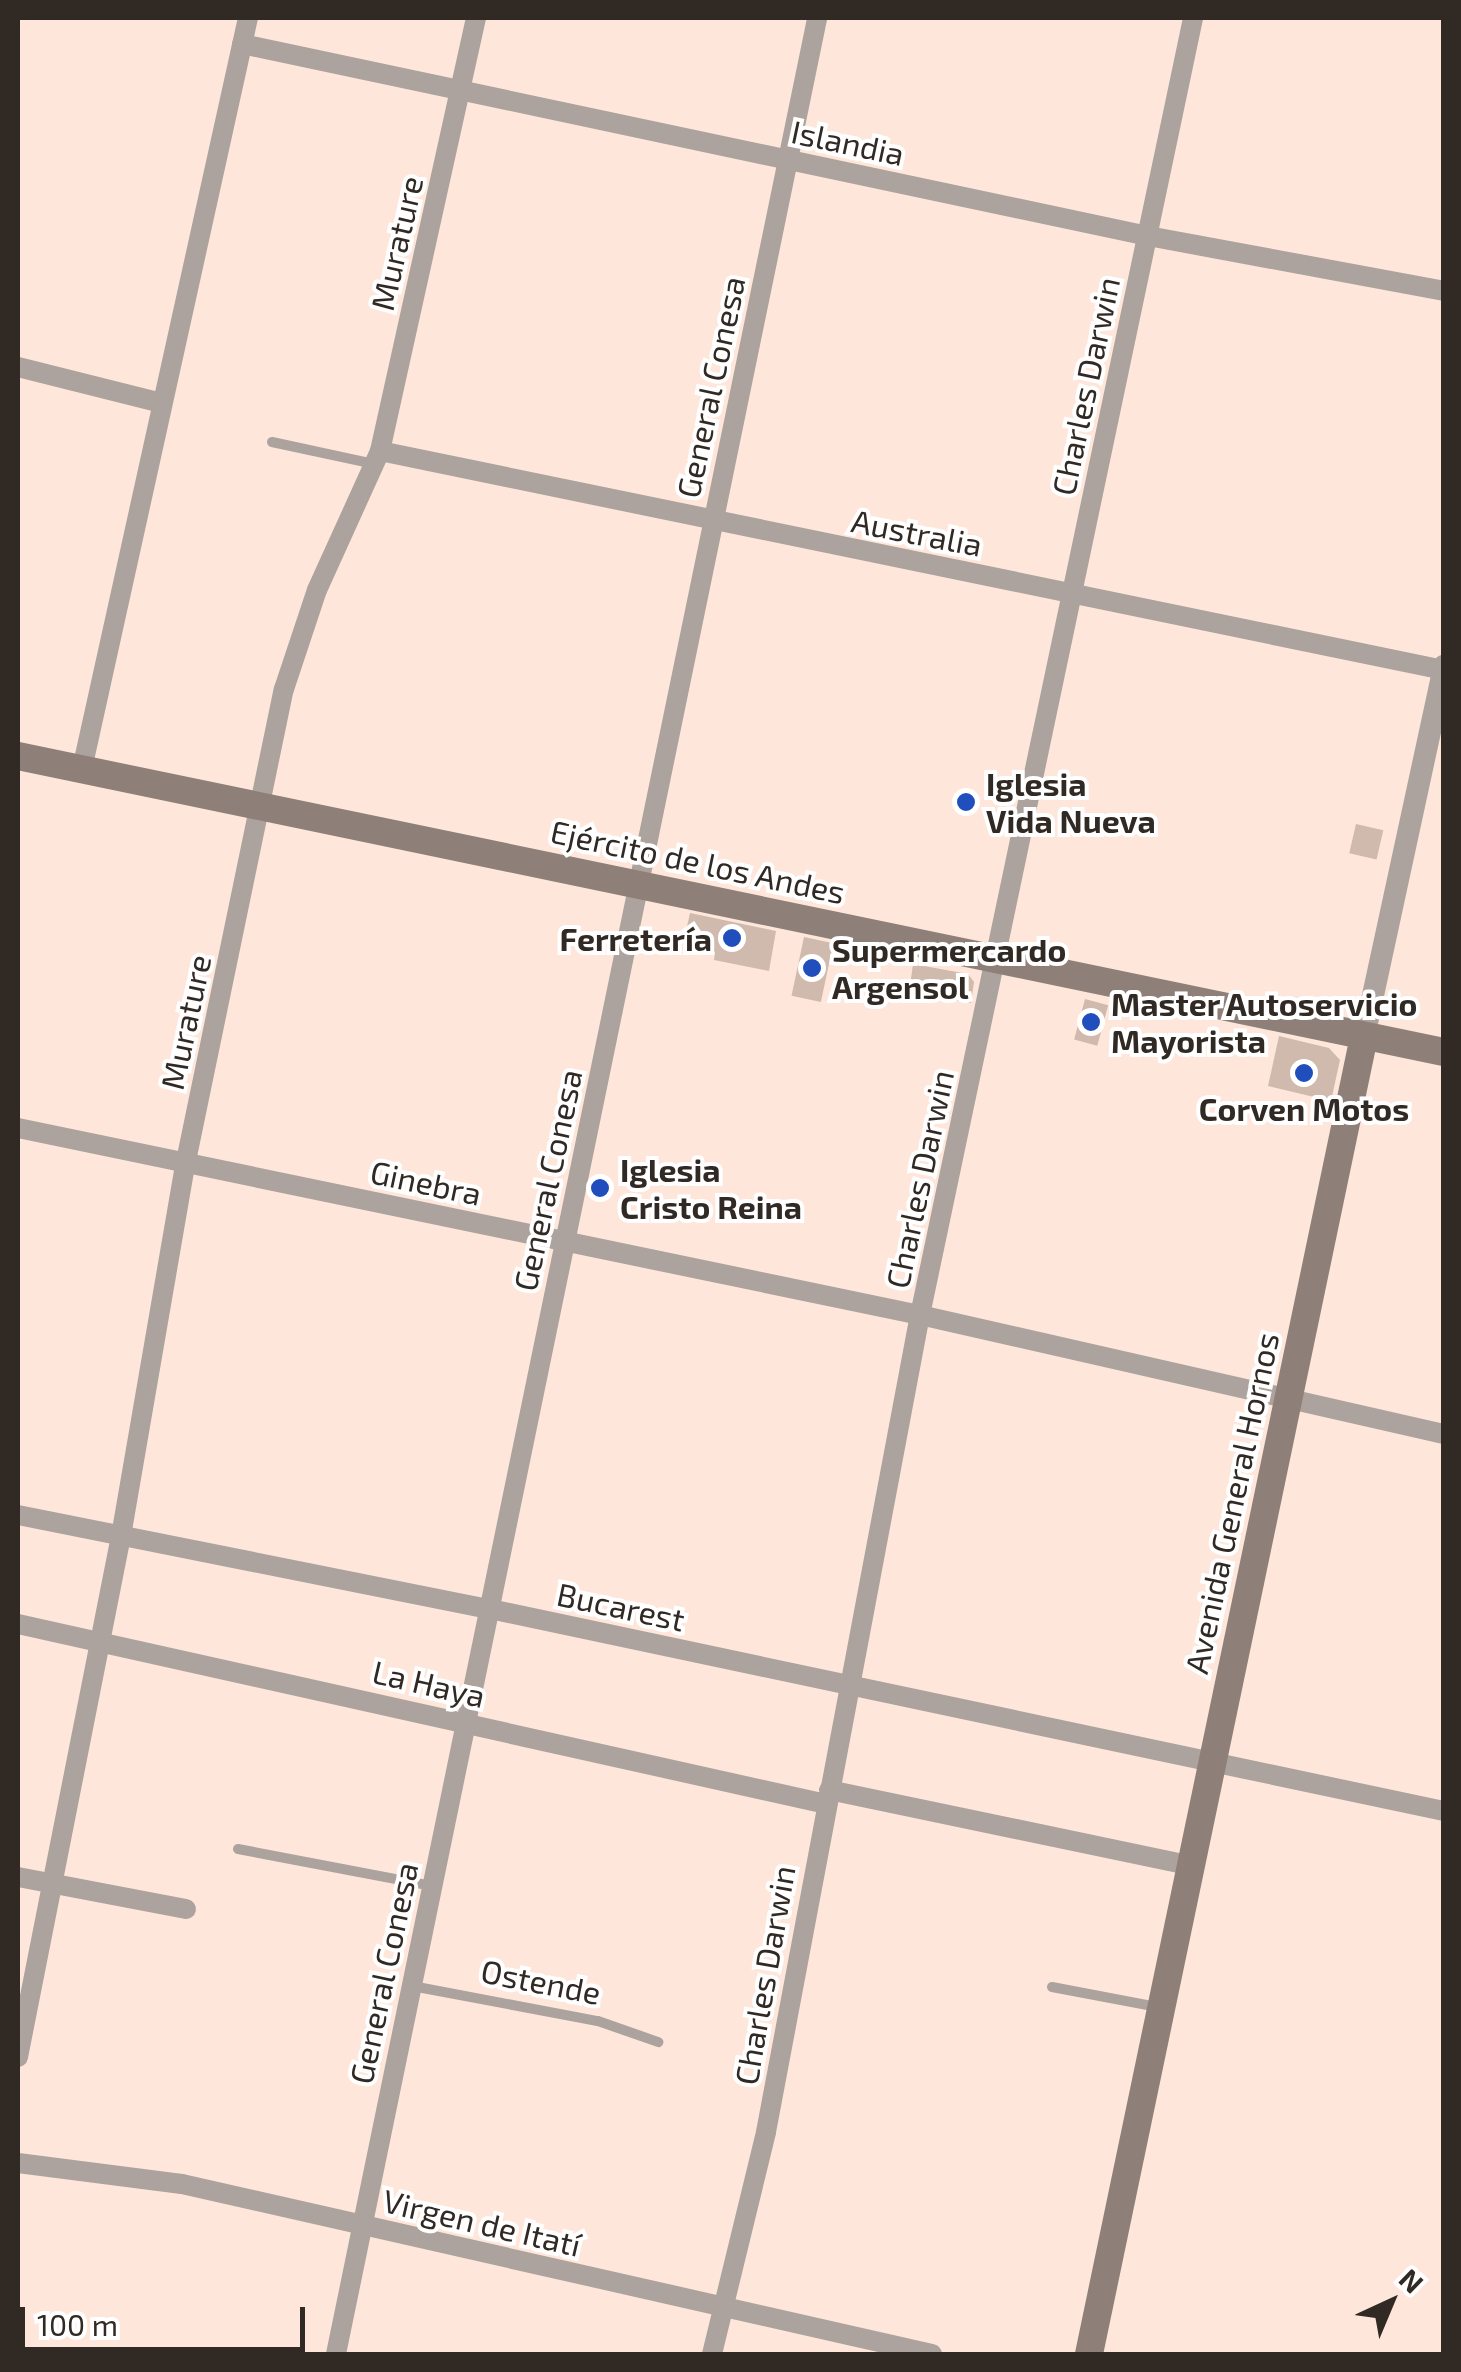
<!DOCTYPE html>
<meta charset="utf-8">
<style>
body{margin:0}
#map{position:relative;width:1461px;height:2372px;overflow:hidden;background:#fee7da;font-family:"Exo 2",sans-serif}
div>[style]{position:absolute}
.building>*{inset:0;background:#cfbaad;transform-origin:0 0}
.service>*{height:10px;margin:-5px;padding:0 5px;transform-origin:5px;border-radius:5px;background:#ada39e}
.minor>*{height:20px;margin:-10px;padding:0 10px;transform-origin:10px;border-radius:10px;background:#ada39e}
.tertiary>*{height:22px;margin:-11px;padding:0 11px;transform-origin:11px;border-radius:11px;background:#ada39e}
.secondary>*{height:28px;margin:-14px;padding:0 14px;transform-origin:14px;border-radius:14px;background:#8e8078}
.dots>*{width:28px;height:28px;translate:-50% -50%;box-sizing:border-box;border:5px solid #fff;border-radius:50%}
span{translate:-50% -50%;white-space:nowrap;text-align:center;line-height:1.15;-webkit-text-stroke:8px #fff;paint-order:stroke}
.street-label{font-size:32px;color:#312924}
.poi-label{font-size:32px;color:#312924;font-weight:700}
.left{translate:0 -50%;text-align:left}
.right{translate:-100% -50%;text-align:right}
.frame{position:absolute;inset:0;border:20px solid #312924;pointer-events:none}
.north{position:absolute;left:1341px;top:2252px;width:100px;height:100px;-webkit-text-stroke:8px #fff;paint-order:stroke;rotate:44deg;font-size:28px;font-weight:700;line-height:40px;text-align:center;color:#312924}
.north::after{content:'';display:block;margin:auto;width:35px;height:45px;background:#312924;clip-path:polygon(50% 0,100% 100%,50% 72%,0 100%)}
.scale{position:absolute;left:20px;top:2307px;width:285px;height:45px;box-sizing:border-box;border:5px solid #312924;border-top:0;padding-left:12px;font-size:30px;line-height:35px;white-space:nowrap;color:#312924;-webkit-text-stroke:8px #fff;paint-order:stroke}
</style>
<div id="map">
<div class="building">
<i style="left:1356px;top:824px;width:28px;height:30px;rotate:13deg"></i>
<i style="clip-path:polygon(690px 913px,776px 931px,769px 971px,714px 960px,715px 952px,683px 944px)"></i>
<i style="left:804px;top:937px;width:30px;height:60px;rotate:12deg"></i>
<i style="clip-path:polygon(913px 964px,968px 974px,974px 982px,971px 1003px,909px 993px)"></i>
<i style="left:1085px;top:999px;width:24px;height:42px;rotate:15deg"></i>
<i style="clip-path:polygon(1279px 1036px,1329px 1048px,1340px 1060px,1331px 1101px,1268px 1086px)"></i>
</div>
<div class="service">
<i style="left:272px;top:442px;width:104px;rotate:12.2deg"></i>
<i style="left:238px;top:1849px;width:197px;rotate:10.8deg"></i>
<i style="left:412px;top:1986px;width:189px;rotate:10.7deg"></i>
<i style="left:598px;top:2021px;width:64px;rotate:19.3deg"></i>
<i style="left:1052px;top:1987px;width:108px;rotate:10.7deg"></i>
</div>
<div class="minor">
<i style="left:242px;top:44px;width:926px;rotate:11.97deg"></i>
<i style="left:1148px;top:236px;width:301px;rotate:10.5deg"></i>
<i style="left:18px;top:367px;width:147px;rotate:14.1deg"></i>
<i style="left:380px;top:451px;width:1086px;rotate:11.63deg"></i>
<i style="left:82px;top:769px;width:769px;rotate:-77.54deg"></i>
<i style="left:18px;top:1128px;width:921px;rotate:11.71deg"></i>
<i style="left:920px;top:1315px;width:537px;rotate:12.79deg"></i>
<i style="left:18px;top:1515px;width:481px;rotate:11.3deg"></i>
<i style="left:490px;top:1609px;width:975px;rotate:11.96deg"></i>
<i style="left:18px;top:1624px;width:828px;rotate:12.56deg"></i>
<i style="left:829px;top:1790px;width:368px;rotate:11.8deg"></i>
<i style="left:18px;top:1877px;width:171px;rotate:10.8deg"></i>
<i style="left:18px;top:2057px;width:531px;rotate:-78.82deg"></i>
<i style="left:121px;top:1536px;width:381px;rotate:-80.2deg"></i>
<i style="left:186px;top:1161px;width:482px;rotate:-78.3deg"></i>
<i style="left:284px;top:689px;width:104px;rotate:-71.6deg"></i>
<i style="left:317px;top:590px;width:153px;rotate:-65.6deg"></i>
<i style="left:380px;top:451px;width:444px;rotate:-77.5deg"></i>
<i style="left:18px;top:2163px;width:165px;rotate:7.3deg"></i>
<i style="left:182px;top:2184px;width:769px;rotate:12.77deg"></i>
<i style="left:336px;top:2354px;width:2385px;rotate:-78.36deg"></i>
<i style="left:712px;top:2354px;width:228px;rotate:-76.3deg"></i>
<i style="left:766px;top:2132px;width:831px;rotate:-79.33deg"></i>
<i style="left:920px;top:1315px;width:1325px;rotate:-78.11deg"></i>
</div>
<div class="tertiary">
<i style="left:1364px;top:1037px;width:380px;rotate:-77.8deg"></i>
</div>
<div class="secondary">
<i style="left:18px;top:756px;width:1456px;rotate:11.73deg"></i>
<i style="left:1089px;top:2354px;width:1345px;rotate:-78.21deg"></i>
</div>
<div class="dots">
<i style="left:966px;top:802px;background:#204ebc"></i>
<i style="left:732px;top:938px;background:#204ebc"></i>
<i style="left:812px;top:968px;background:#204ebc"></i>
<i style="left:1091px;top:1022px;background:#204ebc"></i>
<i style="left:1304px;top:1073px;background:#204ebc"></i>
<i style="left:600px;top:1188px;background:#204ebc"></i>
</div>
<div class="street-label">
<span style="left:848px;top:142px;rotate:12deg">Islandia</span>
<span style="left:396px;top:243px;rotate:-77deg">Murature</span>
<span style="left:1085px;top:386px;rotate:-78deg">Charles Darwin</span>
<span style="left:710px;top:387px;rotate:-78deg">General Conesa</span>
<span style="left:917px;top:532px;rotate:11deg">Australia</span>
<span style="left:698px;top:861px;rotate:12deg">Ejército de los Andes</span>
<span style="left:185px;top:1022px;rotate:-78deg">Murature</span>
<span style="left:919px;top:1179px;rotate:-78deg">Charles Darwin</span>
<span style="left:547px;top:1180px;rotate:-78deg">General Conesa</span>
<span style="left:426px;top:1182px;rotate:12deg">Ginebra</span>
<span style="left:1231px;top:1503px;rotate:-78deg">Avenida General Hornos</span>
<span style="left:621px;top:1606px;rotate:12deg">Bucarest</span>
<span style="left:429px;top:1683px;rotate:13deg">La Haya</span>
<span style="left:383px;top:1973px;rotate:-78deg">General Conesa</span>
<span style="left:764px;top:1975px;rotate:-80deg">Charles Darwin</span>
<span style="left:541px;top:1981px;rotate:11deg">Ostende</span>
<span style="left:482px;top:2222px;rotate:13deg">Virgen de Itatí</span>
</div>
<div class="poi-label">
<span class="left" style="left:986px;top:802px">Iglesia<br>Vida Nueva</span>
<span class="right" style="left:712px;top:938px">Ferretería</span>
<span class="left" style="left:832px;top:968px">Supermercardo<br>Argensol</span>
<span class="left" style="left:1111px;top:1022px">Master Autoservicio<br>Mayorista</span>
<span style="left:1304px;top:1108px">Corven Motos</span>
<span class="left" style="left:620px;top:1188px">Iglesia<br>Cristo Reina</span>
</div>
<div class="frame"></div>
<div class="north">N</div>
<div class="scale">100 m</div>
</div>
